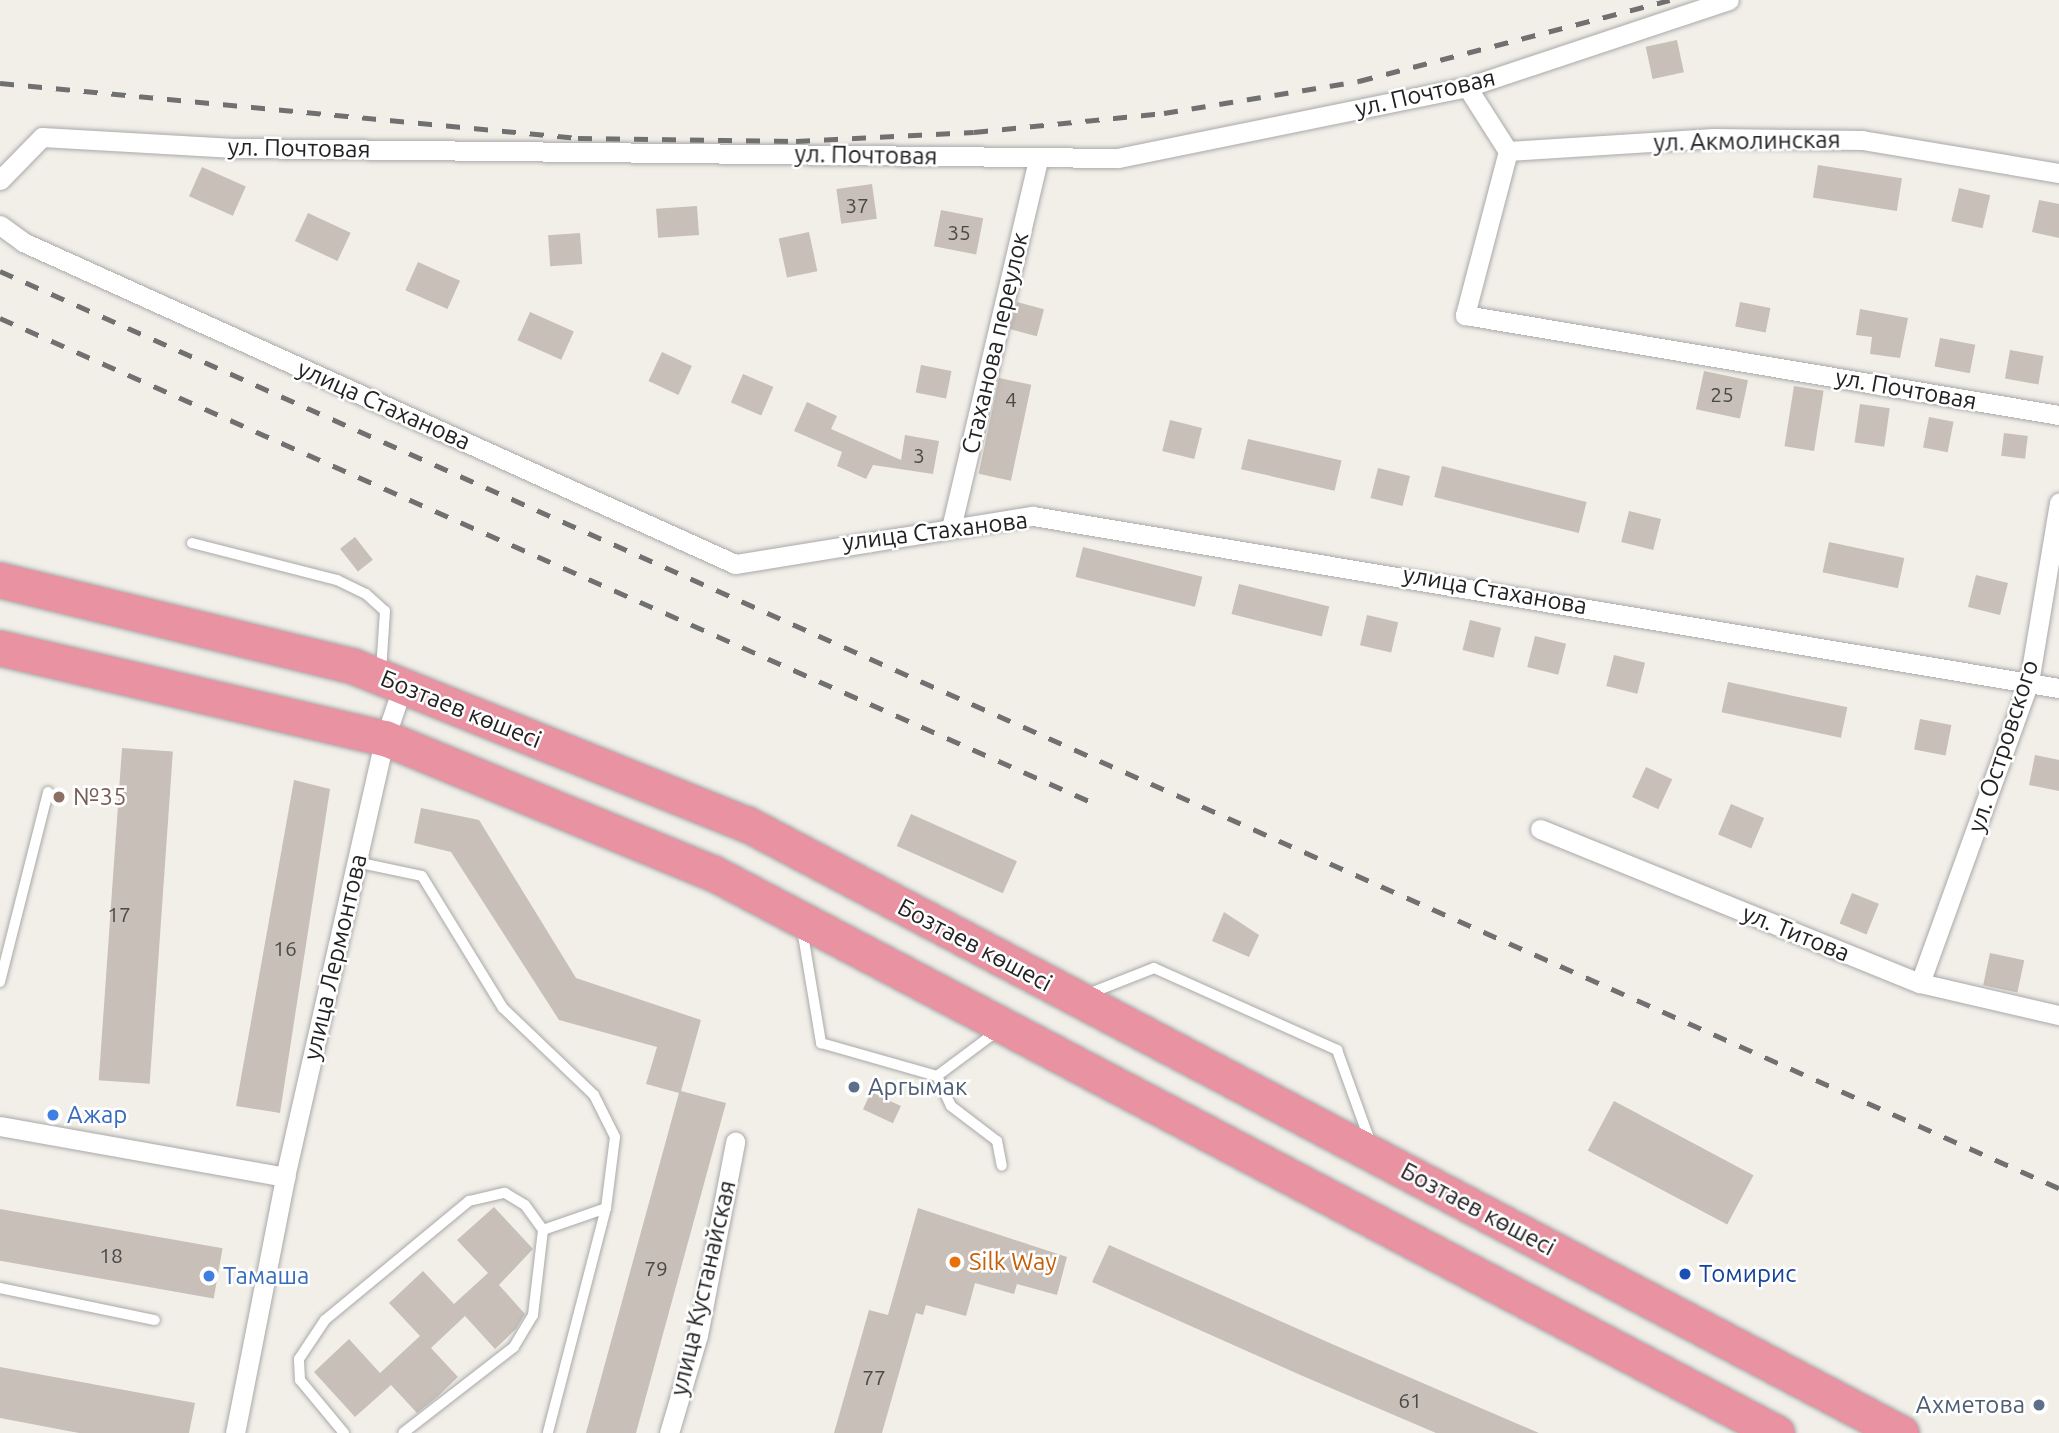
<!DOCTYPE html>
<meta charset="utf-8">
<style>
body{margin:0}
#map{position:relative;width:2059px;height:1433px;overflow:hidden;background:#f2efe9;font-family:Ubuntu,sans-serif}
div>[style]{position:absolute}
.building>*{inset:0;background:#c7bfb8;transform-origin:0 0}
.roads{filter:drop-shadow(0 0 2px #a9a9a9) drop-shadow(0 0 2px #a9a9a9)}
.lane>*{height:10px;margin:-5px;padding:0 5px;transform-origin:5px;border-radius:5px;background:#fff}
.street>*{height:19px;margin:-9.5px;padding:0 9.5px;transform-origin:9.5px;border-radius:9.5px;background:#fff}
.highway>*{height:35px;margin:-17.5px;padding:0 17.5px;transform-origin:17.5px;border-radius:17.5px;background:#e892a2}
.rail>*{height:5px;margin-top:-2.5px;transform-origin:0;background:repeating-linear-gradient(90deg,#707070 0 14px,transparent 0 28px)}
.dots>*{width:19px;height:19px;translate:-50% -50%;box-sizing:border-box;border:4px solid #fff;border-radius:50%}
span{translate:-50% -50%;white-space:nowrap;text-align:center;line-height:1.15;-webkit-text-stroke:5px #fff;paint-order:stroke}
.number-label{font-size:21px;color:#4b4948}
.number-label span{-webkit-text-stroke-width:0}
.street-label{font-size:24px;color:#222}
.education-label{font-size:24px;color:#785e54}
.left{translate:0 -50%;text-align:left}
.service-label{font-size:24px;color:#4e5e75}
.right{translate:-100% -50%;text-align:right}
.shop-label{font-size:24px;color:#366cbe}
.food-label{font-size:24px;color:#c56008}
.transit-label{font-size:24px;color:#164399}
</style>
<div id="map">
<div class="building">
<i style="left:1677px;top:40px;width:33px;height:32px;rotate:78deg"></i>
<i style="left:1818px;top:165px;width:85px;height:33px;rotate:9deg"></i>
<i style="left:202px;top:167px;width:48px;height:32px;rotate:24deg"></i>
<i style="left:872px;top:184px;width:35px;height:36px;rotate:82deg"></i>
<i style="left:1959px;top:188px;width:32px;height:34px;rotate:13deg"></i>
<i style="clip-path:polygon(2039px 200px,2059px 204px,2059px 238px,2032px 232px)"></i>
<i style="left:697px;top:206px;width:29px;height:41px;rotate:86deg"></i>
<i style="left:941px;top:210px;width:43px;height:37px;rotate:11deg"></i>
<i style="left:308px;top:213px;width:47px;height:31px;rotate:25deg"></i>
<i style="left:809px;top:232px;width:40px;height:31px;rotate:78deg"></i>
<i style="left:580px;top:233px;width:31px;height:32px;rotate:86deg"></i>
<i style="left:418px;top:262px;width:46px;height:31px;rotate:24deg"></i>
<i style="left:1017px;top:302px;width:28px;height:28px;rotate:15deg"></i>
<i style="left:1740px;top:302px;width:31px;height:25px;rotate:11deg"></i>
<i style="clip-path:polygon(1860px 309px,1908px 318px,1900px 358px,1870px 354px,1872px 337px,1856px 335px)"></i>
<i style="left:530px;top:312px;width:48px;height:31px;rotate:24deg"></i>
<i style="left:1940px;top:338px;width:36px;height:29px;rotate:11deg"></i>
<i style="left:2010px;top:350px;width:34px;height:29px;rotate:10deg"></i>
<i style="left:662px;top:352px;width:33px;height:32px;rotate:25deg"></i>
<i style="left:921px;top:365px;width:31px;height:28px;rotate:11deg"></i>
<i style="left:1704px;top:371px;width:45px;height:39px;rotate:12deg"></i>
<i style="left:743px;top:374px;width:33px;height:31px;rotate:23deg"></i>
<i style="left:999px;top:378px;width:33px;height:98px;rotate:12deg"></i>
<i style="left:1794px;top:386px;width:30px;height:61px;rotate:9deg"></i>
<i style="clip-path:polygon(807px 402px,837px 416px,831px 429px,901px 460px,905px 435px,939px 441px,933px 474px,873px 465px,866px 479px,837px 466px,842px 452px,794px 431px)"></i>
<i style="left:1860px;top:404px;width:30px;height:39px;rotate:8deg"></i>
<i style="left:1929px;top:417px;width:25px;height:31px;rotate:11deg"></i>
<i style="left:1170px;top:420px;width:33px;height:32px;rotate:14deg"></i>
<i style="left:2004px;top:433px;width:24px;height:23px;rotate:7deg"></i>
<i style="left:1248px;top:439px;width:96px;height:31px;rotate:13deg"></i>
<i style="left:1442px;top:466px;width:149px;height:32px;rotate:14deg"></i>
<i style="left:1378px;top:468px;width:33px;height:31px;rotate:14deg"></i>
<i style="left:1629px;top:511px;width:33px;height:32px;rotate:14deg"></i>
<i style="left:355px;top:537px;width:29px;height:19px;rotate:52deg"></i>
<i style="left:1829px;top:542px;width:77px;height:31px;rotate:12deg"></i>
<i style="left:1083px;top:547px;width:123px;height:31px;rotate:14deg"></i>
<i style="left:1976px;top:575px;width:33px;height:33px;rotate:14deg"></i>
<i style="left:1239px;top:584px;width:93px;height:31px;rotate:14deg"></i>
<i style="left:1367px;top:615px;width:32px;height:31px;rotate:13deg"></i>
<i style="left:1470px;top:620px;width:32px;height:31px;rotate:14deg"></i>
<i style="left:1535px;top:636px;width:32px;height:32px;rotate:14deg"></i>
<i style="left:1614px;top:655px;width:32px;height:32px;rotate:14deg"></i>
<i style="left:1728px;top:682px;width:122px;height:31px;rotate:12deg"></i>
<i style="left:1920px;top:719px;width:32px;height:31px;rotate:11deg"></i>
<i style="left:122px;top:748px;width:51px;height:333px;rotate:4deg"></i>
<i style="clip-path:polygon(2035px 755px,2059px 760px,2059px 791px,2029px 785px)"></i>
<i style="left:1646px;top:767px;width:29px;height:33px;rotate:25deg"></i>
<i style="clip-path:polygon(294px 780px,330px 789px,280px 1113px,236px 1106px)"></i>
<i style="left:1731px;top:804px;width:36px;height:33px;rotate:23deg"></i>
<i style="clip-path:polygon(421px 808px,479px 820px,576px 978px,701px 1020px,681px 1091px,726px 1103px,636px 1433px,586px 1433px,679px 1093px,646px 1084px,657px 1047px,559px 1020px,451px 852px,414px 843px)"></i>
<i style="left:911px;top:814px;width:116px;height:35px;rotate:24deg"></i>
<i style="left:1852px;top:893px;width:29px;height:33px;rotate:22deg"></i>
<i style="clip-path:polygon(1224px 912px,1259px 935px,1249px 957px,1212px 941px)"></i>
<i style="left:1990px;top:953px;width:35px;height:33px;rotate:12deg"></i>
<i style="left:871px;top:1092px;width:33px;height:19px;rotate:25deg"></i>
<i style="left:1614px;top:1101px;width:158px;height:56px;rotate:28deg"></i>
<i style="clip-path:polygon(494px 1207px,533px 1249px,499px 1285px,525px 1314px,516px 1329px,495px 1349px,465px 1316px,431px 1348px,458px 1377px,436px 1398px,417px 1413px,391px 1385px,355px 1417px,314px 1372px,349px 1339px,380px 1373px,420px 1336px,389px 1303px,423px 1271px,454px 1304px,488px 1273px,457px 1240px)"></i>
<i style="clip-path:polygon(918px 1208px,1067px 1257px,1057px 1295px,1017px 1284px,1014px 1294px,975px 1283px,966px 1316px,926px 1305px,923px 1315px,916px 1313px,882px 1433px,834px 1433px,869px 1310px,888px 1315px)"></i>
<i style="left:0;top:1209px;width:226px;height:51px;rotate:10deg"></i>
<i style="clip-path:polygon(1109px 1245px,1332px 1344px,1539px 1433px,1436px 1433px,1305px 1377px,1092px 1282px)"></i>
<i style="clip-path:polygon(0 1367px,195px 1403px,189px 1433px,79px 1433px,0 1418px)"></i>
</div>
<div class="roads">
<div class="lane">
<i style="left:192px;top:543px;width:150px;rotate:14.3deg"></i>
<i style="left:337px;top:580px;width:32px;rotate:26deg"></i>
<i style="left:366px;top:594px;width:25px;rotate:42deg"></i>
<i style="left:385px;top:611px;width:60px;rotate:93.8deg"></i>
<i style="left:356px;top:862px;width:67px;rotate:12deg"></i>
<i style="left:422px;top:876px;width:155px;rotate:58.5deg"></i>
<i style="left:503px;top:1008px;width:126px;rotate:43.7deg"></i>
<i style="left:594px;top:1095px;width:47px;rotate:63.4deg"></i>
<i style="left:615px;top:1137px;width:72px;rotate:97.2deg"></i>
<i style="left:606px;top:1208px;width:232px;rotate:104.5deg"></i>
<i style="left:802px;top:929px;width:116px;rotate:80.5deg"></i>
<i style="left:821px;top:1043px;width:121px;rotate:15.9deg"></i>
<i style="left:937px;top:1076px;width:74px;rotate:-36.7deg"></i>
<i style="left:0;top:982px;width:196px;rotate:-75.8deg"></i>
<i style="left:1088px;top:994px;width:71px;rotate:-21.5deg"></i>
<i style="left:1154px;top:968px;width:201px;rotate:24.1deg"></i>
<i style="left:1337px;top:1050px;width:100px;rotate:70.1deg"></i>
<i style="left:937px;top:1076px;width:33px;rotate:65deg"></i>
<i style="left:951px;top:1106px;width:58px;rotate:37.3deg"></i>
<i style="left:997px;top:1141px;width:25px;rotate:79deg"></i>
<i style="left:543px;top:1230px;width:67px;rotate:-19.2deg"></i>
<i style="left:0;top:1288px;width:158px;rotate:11.7deg"></i>
<i style="left:344px;top:1433px;width:69px;rotate:-129.7deg"></i>
<i style="left:300px;top:1380px;width:21px;rotate:-93deg"></i>
<i style="left:299px;top:1359px;width:47px;rotate:-56.3deg"></i>
<i style="left:325px;top:1320px;width:187px;rotate:-39.6deg"></i>
<i style="left:469px;top:1201px;width:37px;rotate:-13deg"></i>
<i style="left:505px;top:1193px;width:23px;rotate:31deg"></i>
<i style="left:525px;top:1205px;width:31px;rotate:54deg"></i>
<i style="left:543px;top:1230px;width:86px;rotate:96.7deg"></i>
<i style="left:533px;top:1315px;width:37px;rotate:121deg"></i>
<i style="left:514px;top:1347px;width:140px;rotate:142.2deg"></i>
</div>
<div class="street">
<i style="left:1467px;top:87px;width:76px;rotate:57.4deg"></i>
<i style="left:1508px;top:151px;width:206px;rotate:-3.6deg"></i>
<i style="left:1714px;top:138px;width:148px;rotate:0.8deg"></i>
<i style="left:1862px;top:140px;width:200px;rotate:9.5deg"></i>
<i style="left:1508px;top:151px;width:170px;rotate:104.7deg"></i>
<i style="left:1465px;top:315px;width:602px;rotate:9.56deg"></i>
<i style="left:0;top:180px;width:60px;rotate:-45.7deg"></i>
<i style="left:42px;top:137px;width:192px;rotate:3.3deg"></i>
<i style="left:234px;top:148px;width:884px;rotate:0.65deg"></i>
<i style="left:1118px;top:158px;width:356px;rotate:-11.5deg"></i>
<i style="left:1467px;top:87px;width:276px;rotate:-18.4deg"></i>
<i style="left:0;top:225px;width:29px;rotate:36deg"></i>
<i style="left:23px;top:242px;width:781px;rotate:24.33deg"></i>
<i style="left:735px;top:564px;width:302px;rotate:-9.2deg"></i>
<i style="left:1033px;top:516px;width:1040px;rotate:9.52deg"></i>
<i style="left:951px;top:528px;width:381px;rotate:-76.7deg"></i>
<i style="left:1540px;top:829px;width:410px;rotate:22.1deg"></i>
<i style="left:1920px;top:983px;width:143px;rotate:13deg"></i>
<i style="left:1920px;top:983px;width:320px;rotate:-70.1deg"></i>
<i style="left:2029px;top:682px;width:182px;rotate:-80.5deg"></i>
<i style="left:0;top:1126px;width:290px;rotate:10.1deg"></i>
<i style="left:285px;top:1177px;width:450px;rotate:-77.2deg"></i>
<i style="left:385px;top:738px;width:56px;rotate:-71.2deg"></i>
<i style="left:235px;top:1433px;width:261px;rotate:-78.9deg"></i>
<i style="left:669px;top:1433px;width:102px;rotate:-73.5deg"></i>
<i style="left:698px;top:1335px;width:197px;rotate:-79.1deg"></i>
</div>
<div class="highway">
<i style="left:0;top:580px;width:363px;rotate:13.7deg"></i>
<i style="left:353px;top:666px;width:424px;rotate:21.9deg"></i>
<i style="left:747px;top:824px;width:1305px;rotate:27.82deg"></i>
<i style="left:0;top:648px;width:395px;rotate:13.2deg"></i>
<i style="left:385px;top:738px;width:355px;rotate:22.4deg"></i>
<i style="left:713px;top:873px;width:1202px;rotate:27.76deg"></i>
</div>
</div>
<div class="rail">
<i style="left:0;top:83px;width:581px;rotate:5.44deg"></i>
<i style="left:578px;top:138px;width:218px;rotate:0.8deg"></i>
<i style="left:796px;top:141px;width:178px;rotate:-2.9deg"></i>
<i style="left:974px;top:132px;width:191px;rotate:-5.7deg"></i>
<i style="left:1164px;top:113px;width:198px;rotate:-9.3deg"></i>
<i style="left:1359px;top:81px;width:321px;rotate:-14.6deg"></i>
<i style="left:0;top:271px;width:2254px;rotate:24.01deg"></i>
<i style="left:0;top:318px;width:1191px;rotate:23.92deg"></i>
</div>
<div class="dots">
<i style="left:59px;top:797px;background:#8d6e63"></i>
<i style="left:854px;top:1087px;background:#5c6f8a"></i>
<i style="left:53px;top:1115px;background:#3f7fe0"></i>
<i style="left:955px;top:1262px;background:#e8710a"></i>
<i style="left:1685px;top:1274px;background:#1a4fb4"></i>
<i style="left:209px;top:1276px;background:#3f7fe0"></i>
<i style="left:2039px;top:1405px;background:#5c6f8a"></i>
</div>
<div class="number-label">
<span style="left:857px;top:205px">37</span>
<span style="left:959px;top:232px">35</span>
<span style="left:1722px;top:394px">25</span>
<span style="left:1011px;top:399px">4</span>
<span style="left:919px;top:455px">3</span>
<span style="left:119px;top:914px">17</span>
<span style="left:285px;top:948px">16</span>
<span style="left:111px;top:1255px">18</span>
<span style="left:656px;top:1268px">79</span>
<span style="left:874px;top:1377px">77</span>
<span style="left:1410px;top:1400px">61</span>
</div>
<div class="street-label">
<span style="left:1425px;top:93px;rotate:-13deg">ул. Почтовая</span>
<span style="left:1747px;top:141px;rotate:-1deg">ул. Акмолинская</span>
<span style="left:299px;top:148px;rotate:1deg">ул. Почтовая</span>
<span style="left:866px;top:155px;rotate:1deg">ул. Почтовая</span>
<span style="left:995px;top:343px;rotate:-77deg">Стаханова переулок</span>
<span style="left:1906px;top:389px;rotate:10deg">ул. Почтовая</span>
<span style="left:384px;top:405px;rotate:24deg">улица Стаханова</span>
<span style="left:935px;top:531px;rotate:-7deg">улица Стаханова</span>
<span style="left:1495px;top:590px;rotate:10deg">улица Стаханова</span>
<span style="left:461px;top:709px;rotate:22deg">Бозтаев көшесі</span>
<span style="left:2003px;top:746px;rotate:-72deg">ул. Островского</span>
<span style="left:1796px;top:933px;rotate:22deg">ул. Титова</span>
<span style="left:975px;top:945px;rotate:28deg">Бозтаев көшесі</span>
<span style="left:335px;top:957px;rotate:-77deg">улица Лермонтова</span>
<span style="left:1478px;top:1209px;rotate:28deg">Бозтаев көшесі</span>
<span style="left:703px;top:1288px;rotate:-77deg">улица Кустанайская</span>
</div>
<div class="education-label">
<span class="left" style="left:73px;top:797px">№35</span>
</div>
<div class="service-label">
<span class="left" style="left:868px;top:1087px">Аргымак</span>
<span class="right" style="left:2025px;top:1405px">Ахметова</span>
</div>
<div class="shop-label">
<span class="left" style="left:67px;top:1115px">Ажар</span>
<span class="left" style="left:223px;top:1276px">Тамаша</span>
</div>
<div class="food-label">
<span class="left" style="left:969px;top:1262px">Silk Way</span>
</div>
<div class="transit-label">
<span class="left" style="left:1699px;top:1274px">Томирис</span>
</div>
</div>
